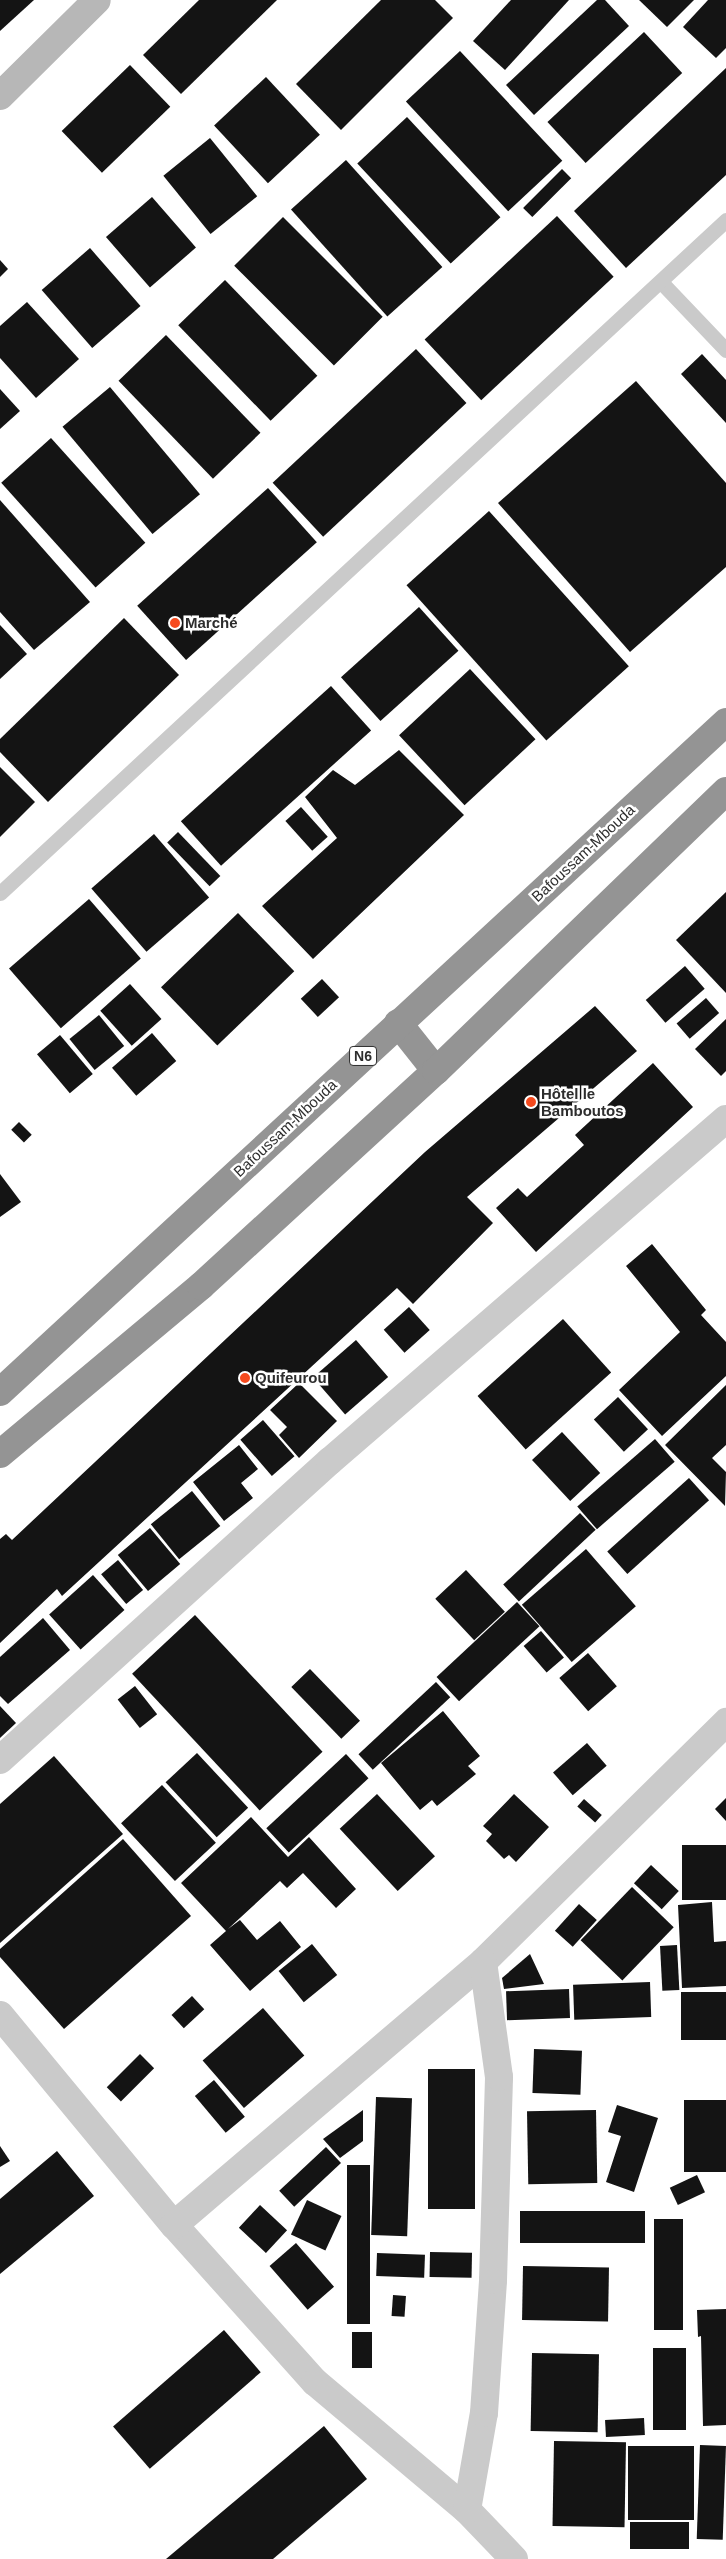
<!DOCTYPE html>
<meta charset="utf-8">
<style>
body{margin:0}
#map{position:relative;width:726px;height:2559px;overflow:hidden;background:#fff;font-family:Helvetica,sans-serif}
div>[style]{position:absolute}
.building>*{inset:0;background:#141414;transform-origin:0 0}
.lane>*{height:15px;margin:-7.5px;padding:0 7.5px;transform-origin:7.5px;border-radius:7.5px;background:#cacaca}
.street>*{height:28px;margin:-14px;padding:0 14px;transform-origin:14px;border-radius:14px;background:#cacaca}
.secondary>*{height:28px;margin:-14px;padding:0 14px;transform-origin:14px;border-radius:14px;background:#b7b7b7}
.highway>*{height:28px;margin:-14px;padding:0 14px;transform-origin:14px;border-radius:14px;background:#949494}
.dots>*{width:14px;height:14px;translate:-50% -50%;box-sizing:border-box;border:2px solid #fff;border-radius:50%}
span{translate:-50% -50%;white-space:nowrap;text-align:center;line-height:1.15;-webkit-text-stroke:5px #fff;paint-order:stroke}
.shield-label span{padding:1px 4px;background:#fff;border:1px solid;border-radius:4px;-webkit-text-stroke-width:0}
.shield-label{font-size:14px;color:#2d2d2d;font-weight:700}
.poi-label{font-size:15px;color:#2d2d2d;font-weight:700}
.left{translate:0 -50%;text-align:left}
.street-label{font-size:15px;color:#2d2d2d}
</style>
<div id="map">
<div class="building">
<i style="clip-path:polygon(0 0,34px 0,0 31px)"></i>
<i style="clip-path:polygon(199px 0,277px 0,181px 94px,143px 55px)"></i>
<i style="clip-path:polygon(381px 0,435px 0,453px 18px,341px 130px,296px 84px)"></i>
<i style="clip-path:polygon(511px 0,569px 0,505px 70px,473px 41px)"></i>
<i style="clip-path:polygon(597px 0,605px 0,629px 26px,534px 115px,506px 85px)"></i>
<i style="clip-path:polygon(639px 0,694px 0,667px 27px)"></i>
<i style="clip-path:polygon(708px 0,726px 0,726px 48px,716px 58px,683px 27px)"></i>
<i style="left:644px;top:32px;width:56px;height:132px;rotate:47deg"></i>
<i style="left:460px;top:51px;width:150px;height:74px;rotate:47deg"></i>
<i style="left:130px;top:65px;width:58px;height:95px;rotate:46deg"></i>
<i style="clip-path:polygon(726px 68px,726px 175px,626px 268px,574px 211px)"></i>
<i style="left:266px;top:77px;width:79px;height:71px;rotate:47deg"></i>
<i style="left:407px;top:117px;width:137px;height:68px;rotate:47deg"></i>
<i style="left:210px;top:138px;width:75px;height:60px;rotate:51deg"></i>
<i style="left:346px;top:160px;width:144px;height:74px;rotate:48deg"></i>
<i style="left:562px;top:169px;width:13px;height:55px;rotate:45deg"></i>
<i style="left:152px;top:197px;width:67px;height:61px;rotate:49deg"></i>
<i style="left:557px;top:216px;width:83px;height:181px;rotate:47deg"></i>
<i style="left:283px;top:217px;width:141px;height:69px;rotate:45deg"></i>
<i style="left:90px;top:248px;width:77px;height:64px;rotate:49deg"></i>
<i style="clip-path:polygon(0 260px,8px 269px,0 277px)"></i>
<i style="left:225px;top:280px;width:133px;height:65px;rotate:46deg"></i>
<i style="clip-path:polygon(27px 302px,79px 359px,36px 398px,0 358px,0 326px)"></i>
<i style="left:166px;top:335px;width:136px;height:66px;rotate:46deg"></i>
<i style="left:416px;top:349px;width:74px;height:196px;rotate:47deg"></i>
<i style="clip-path:polygon(702px 354px,726px 380px,726px 423px,681px 374px)"></i>
<i style="clip-path:polygon(636px 381px,726px 483px,726px 567px,630px 652px,498px 503px)"></i>
<i style="left:110px;top:387px;width:140px;height:62px;rotate:50deg"></i>
<i style="clip-path:polygon(0 389px,20px 411px,0 429px)"></i>
<i style="left:51px;top:438px;width:141px;height:67px;rotate:48deg"></i>
<i style="left:268px;top:488px;width:73px;height:176px;rotate:48deg"></i>
<i style="clip-path:polygon(0 500px,90px 602px,34px 650px,0 612px)"></i>
<i style="left:489px;top:511px;width:209px;height:111px;rotate:48deg"></i>
<i style="left:419px;top:607px;width:59px;height:105px;rotate:48deg"></i>
<i style="clip-path:polygon(124px 618px,179px 675px,48px 802px,0 752px,0 739px)"></i>
<i style="clip-path:polygon(0 625px,27px 654px,0 679px)"></i>
<i style="left:470px;top:669px;width:96px;height:97px;rotate:47deg"></i>
<i style="left:331px;top:686px;width:60px;height:202px;rotate:48deg"></i>
<i style="clip-path:polygon(399px 750px,464px 815px,313px 959px,262px 906px,337px 838px,305px 797px,333px 770px,355px 785px)"></i>
<i style="clip-path:polygon(0 767px,35px 802px,0 837px)"></i>
<i style="left:301px;top:807px;width:40px;height:21px;rotate:48deg"></i>
<i style="left:178px;top:832px;width:61px;height:15px;rotate:46deg"></i>
<i style="left:154px;top:834px;width:84px;height:83px;rotate:49deg"></i>
<i style="clip-path:polygon(726px 892px,726px 993px,676px 940px)"></i>
<i style="left:89px;top:899px;width:79px;height:106px;rotate:49deg"></i>
<i style="left:238px;top:913px;width:81px;height:107px;rotate:46deg"></i>
<i style="left:685px;top:966px;width:30px;height:52px;rotate:49deg"></i>
<i style="left:322px;top:979px;width:25px;height:29px;rotate:47deg"></i>
<i style="left:130px;top:984px;width:47px;height:40px;rotate:48deg"></i>
<i style="left:706px;top:998px;width:20px;height:39px;rotate:49deg"></i>
<i style="clip-path:polygon(595px 1006px,637px 1051px,467px 1197px,493px 1223px,413px 1304px,397px 1288px,62px 1596px,57px 1589px,0 1643px,0 1539px,6px 1534px,12px 1540px,425px 1152px)"></i>
<i style="left:99px;top:1015px;width:40px;height:38px;rotate:51deg"></i>
<i style="clip-path:polygon(726px 1019px,726px 1071px,721px 1076px,695px 1049px)"></i>
<i style="left:152px;top:1033px;width:37px;height:53px;rotate:49deg"></i>
<i style="left:60px;top:1035px;width:51px;height:30px;rotate:50deg"></i>
<i style="clip-path:polygon(653px 1063px,693px 1107px,536px 1252px,496px 1208px,518px 1188px,527px 1197px,584px 1145px,575px 1135px)"></i>
<i style="left:19px;top:1122px;width:18px;height:11px;rotate:45deg"></i>
<i style="clip-path:polygon(0 1174px,21px 1202px,0 1217px)"></i>
<i style="clip-path:polygon(652px 1244px,706px 1310px,701px 1315px,726px 1342px,726px 1376px,662px 1436px,619px 1390px,680px 1332px,626px 1266px)"></i>
<i style="left:409px;top:1307px;width:31px;height:34px;rotate:48deg"></i>
<i style="left:563px;top:1319px;width:72px;height:115px;rotate:48deg"></i>
<i style="left:356px;top:1340px;width:49px;height:57px;rotate:49deg"></i>
<i style="clip-path:polygon(299px 1383px,337px 1421px,299px 1458px,279px 1435px,287px 1427px,270px 1410px)"></i>
<i style="clip-path:polygon(726px 1385px,726px 1445px,712px 1458px,726px 1472px,725px 1506px,665px 1445px)"></i>
<i style="left:618px;top:1397px;width:44px;height:33px;rotate:47deg"></i>
<i style="left:263px;top:1420px;width:48px;height:30px;rotate:49deg"></i>
<i style="left:562px;top:1432px;width:56px;height:41px;rotate:47deg"></i>
<i style="left:655px;top:1439px;width:30px;height:103px;rotate:49deg"></i>
<i style="clip-path:polygon(239px 1445px,258px 1469px,241px 1483px,253px 1498px,224px 1521px,193px 1482px)"></i>
<i style="left:689px;top:1478px;width:30px;height:110px;rotate:48deg"></i>
<i style="left:192px;top:1491px;width:45px;height:53px;rotate:51deg"></i>
<i style="left:580px;top:1513px;width:23px;height:105px;rotate:47deg"></i>
<i style="left:150px;top:1528px;width:47px;height:42px;rotate:50deg"></i>
<i style="left:586px;top:1549px;width:76px;height:85px;rotate:49deg"></i>
<i style="left:118px;top:1560px;width:39px;height:22px;rotate:50deg"></i>
<i style="left:466px;top:1570px;width:57px;height:42px;rotate:47deg"></i>
<i style="left:93px;top:1575px;width:47px;height:59px;rotate:48deg"></i>
<i style="left:517px;top:1602px;width:33px;height:110px;rotate:47deg"></i>
<i style="left:195px;top:1615px;width:187px;height:86px;rotate:47deg"></i>
<i style="clip-path:polygon(43px 1618px,70px 1650px,8px 1704px,0 1696px,0 1657px)"></i>
<i style="left:541px;top:1631px;width:35px;height:23px;rotate:49deg"></i>
<i style="left:588px;top:1653px;width:44px;height:38px;rotate:49deg"></i>
<i style="left:310px;top:1669px;width:72px;height:26px;rotate:46deg"></i>
<i style="left:436px;top:1682px;width:21px;height:106px;rotate:47deg"></i>
<i style="left:135px;top:1686px;width:36px;height:22px;rotate:52deg"></i>
<i style="clip-path:polygon(0 1706px,16px 1723px,0 1738px)"></i>
<i style="clip-path:polygon(443px 1711px,480px 1756px,468px 1766px,476px 1774px,437px 1806px,432px 1800px,420px 1810px,381px 1763px)"></i>
<i style="left:587px;top:1743px;width:30px;height:45px;rotate:49deg"></i>
<i style="left:197px;top:1753px;width:75px;height:43px;rotate:47deg"></i>
<i style="left:346px;top:1754px;width:33px;height:109px;rotate:47deg"></i>
<i style="clip-path:polygon(54px 1756px,123px 1834px,0 1943px,0 1804px)"></i>
<i style="left:162px;top:1785px;width:79px;height:56px;rotate:47deg"></i>
<i style="left:377px;top:1794px;width:85px;height:51px;rotate:47deg"></i>
<i style="clip-path:polygon(514px 1794px,549px 1827px,516px 1862px,509px 1855px,504px 1859px,486px 1841px,492px 1834px,483px 1826px)"></i>
<i style="clip-path:polygon(726px 1798px,726px 1821px,715px 1809px)"></i>
<i style="left:584px;top:1799px;width:24px;height:10px;rotate:42deg"></i>
<i style="clip-path:polygon(251px 1817px,288px 1857px,309px 1837px,356px 1889px,336px 1908px,303px 1873px,287px 1888px,280px 1881px,228px 1929px,240px 1920px,257px 1940px,280px 1921px,301px 1947px,250px 1991px,210px 1945px,226px 1931px,181px 1883px)"></i>
<i style="clip-path:polygon(123px 1839px,191px 1916px,64px 2029px,0 1957px,0 1949px)"></i>
<i style="left:726px;top:1845px;width:55px;height:44px;rotate:90deg"></i>
<i style="left:651px;top:1865px;width:38px;height:25px;rotate:43deg"></i>
<i style="left:632px;top:1887px;width:58px;height:74px;rotate:44deg"></i>
<i style="clip-path:polygon(712px 1902px,714px 1942px,726px 1941px,726px 1986px,682px 1988px,678px 1905px)"></i>
<i style="left:579px;top:1904px;width:24px;height:36px;rotate:42deg"></i>
<i style="left:312px;top:1944px;width:40px;height:43px;rotate:51deg"></i>
<i style="left:677px;top:1945px;width:45px;height:17px;rotate:87deg"></i>
<i style="clip-path:polygon(530px 1954px,544px 1984px,504px 1989px,502px 1978px)"></i>
<i style="left:650px;top:1982px;width:35px;height:77px;rotate:88deg"></i>
<i style="left:569px;top:1989px;width:29px;height:63px;rotate:88deg"></i>
<i style="left:681px;top:1992px;width:45px;height:48px"></i>
<i style="left:192px;top:1996px;width:18px;height:28px;rotate:47deg"></i>
<i style="left:263px;top:2008px;width:63px;height:80px;rotate:49deg"></i>
<i style="left:534px;top:2049px;width:48px;height:44px;rotate:2deg"></i>
<i style="left:140px;top:2054px;width:20px;height:47px;rotate:45deg"></i>
<i style="left:428px;top:2069px;width:47px;height:140px"></i>
<i style="left:214px;top:2080px;width:48px;height:25px;rotate:50deg"></i>
<i style="left:376px;top:2097px;width:36px;height:138px;rotate:2deg"></i>
<i style="left:726px;top:2100px;width:72px;height:42px;rotate:90deg"></i>
<i style="clip-path:polygon(617px 2105px,658px 2118px,634px 2192px,606px 2182px,621px 2136px,608px 2132px)"></i>
<i style="clip-path:polygon(363px 2110px,363px 2141px,340px 2158px,323px 2139px)"></i>
<i style="left:596px;top:2110px;width:73px;height:69px;rotate:89deg"></i>
<i style="clip-path:polygon(0 2146px,10px 2161px,0 2167px)"></i>
<i style="left:326px;top:2147px;width:22px;height:64px;rotate:47deg"></i>
<i style="clip-path:polygon(57px 2151px,94px 2196px,0 2274px,0 2199px)"></i>
<i style="left:347px;top:2165px;width:23px;height:159px"></i>
<i style="left:697px;top:2175px;width:19px;height:30px;rotate:65deg"></i>
<i style="left:307px;top:2200px;width:38px;height:38px;rotate:25deg"></i>
<i style="left:260px;top:2205px;width:37px;height:31px;rotate:43deg"></i>
<i style="left:645px;top:2211px;width:32px;height:125px;rotate:90deg"></i>
<i style="left:654px;top:2219px;width:29px;height:111px"></i>
<i style="left:296px;top:2243px;width:58px;height:35px;rotate:49deg"></i>
<i style="left:430px;top:2252px;width:42px;height:25px;rotate:1deg"></i>
<i style="left:377px;top:2253px;width:48px;height:23px;rotate:2deg"></i>
<i style="left:523px;top:2266px;width:86px;height:54px;rotate:1deg"></i>
<i style="left:393px;top:2295px;width:13px;height:21px;rotate:4deg"></i>
<i style="clip-path:polygon(726px 2309px,726px 2425px,703px 2426px,701px 2336px,698px 2337px,697px 2310px)"></i>
<i style="left:224px;top:2330px;width:56px;height:147px;rotate:49deg"></i>
<i style="left:352px;top:2332px;width:20px;height:36px"></i>
<i style="left:653px;top:2348px;width:33px;height:82px"></i>
<i style="left:532px;top:2353px;width:67px;height:78px;rotate:1deg"></i>
<i style="left:644px;top:2418px;width:17px;height:39px;rotate:87deg"></i>
<i style="clip-path:polygon(324px 2426px,367px 2479px,273px 2559px,166px 2559px)"></i>
<i style="left:554px;top:2441px;width:72px;height:85px;rotate:1deg"></i>
<i style="left:700px;top:2445px;width:26px;height:94px;rotate:2deg"></i>
<i style="left:628px;top:2446px;width:66px;height:74px"></i>
<i style="left:630px;top:2522px;width:59px;height:27px"></i>
</div>
<div class="lane">
<i style="left:661px;top:282px;width:94px;rotate:46.3deg"></i>
<i style="left:0;top:893px;width:990px;rotate:-42.83deg"></i>
</div>
<div class="street">
<i style="left:0;top:1760px;width:445px;rotate:-42.2deg"></i>
<i style="left:330px;top:1461px;width:523px;rotate:-40.82deg"></i>
<i style="left:0;top:2015px;width:273px;rotate:50.4deg"></i>
<i style="left:174px;top:2225px;width:211px;rotate:48.1deg"></i>
<i style="left:315px;top:2382px;width:199px;rotate:40.1deg"></i>
<i style="left:467px;top:2510px;width:68px;rotate:46.2deg"></i>
<i style="left:174px;top:2225px;width:406px;rotate:-40.4deg"></i>
<i style="left:483px;top:1962px;width:342px;rotate:-44.6deg"></i>
<i style="left:467px;top:2510px;width:98px;rotate:-80.1deg"></i>
<i style="left:484px;top:2413px;width:133px;rotate:-86.1deg"></i>
<i style="left:493px;top:2280px;width:203px;rotate:-88.3deg"></i>
<i style="left:499px;top:2077px;width:116px;rotate:-97.9deg"></i>
</div>
<div class="secondary">
<i style="left:0;top:96px;width:136px;rotate:-44.7deg"></i>
</div>
<div class="highway">
<i style="left:398px;top:1023px;width:61px;rotate:51.6deg"></i>
<i style="left:0;top:1392px;width:988px;rotate:-42.7deg"></i>
<i style="left:0;top:1454px;width:262px;rotate:-39.9deg"></i>
<i style="left:201px;top:1286px;width:319px;rotate:-42.5deg"></i>
<i style="left:436px;top:1071px;width:403px;rotate:-44deg"></i>
</div>
<div class="dots">
<i style="left:175px;top:623px;background:#f64a1e"></i>
<i style="left:531px;top:1102px;background:#f64a1e"></i>
<i style="left:245px;top:1378px;background:#f64a1e"></i>
</div>
<div class="shield-label">
<span style="left:363px;top:1056px">N6</span>
</div>
<div class="poi-label">
<span class="left" style="left:185px;top:623px">Marché</span>
<span class="left" style="left:541px;top:1102px">Hôtel le<br>Bamboutos</span>
<span class="left" style="left:255px;top:1378px">Quifeurou</span>
</div>
<div class="street-label">
<span style="left:583px;top:853px;rotate:-43deg">Bafoussam-Mbouda</span>
<span style="left:285px;top:1128px;rotate:-43deg">Bafoussam-Mbouda</span>
</div>
</div>
